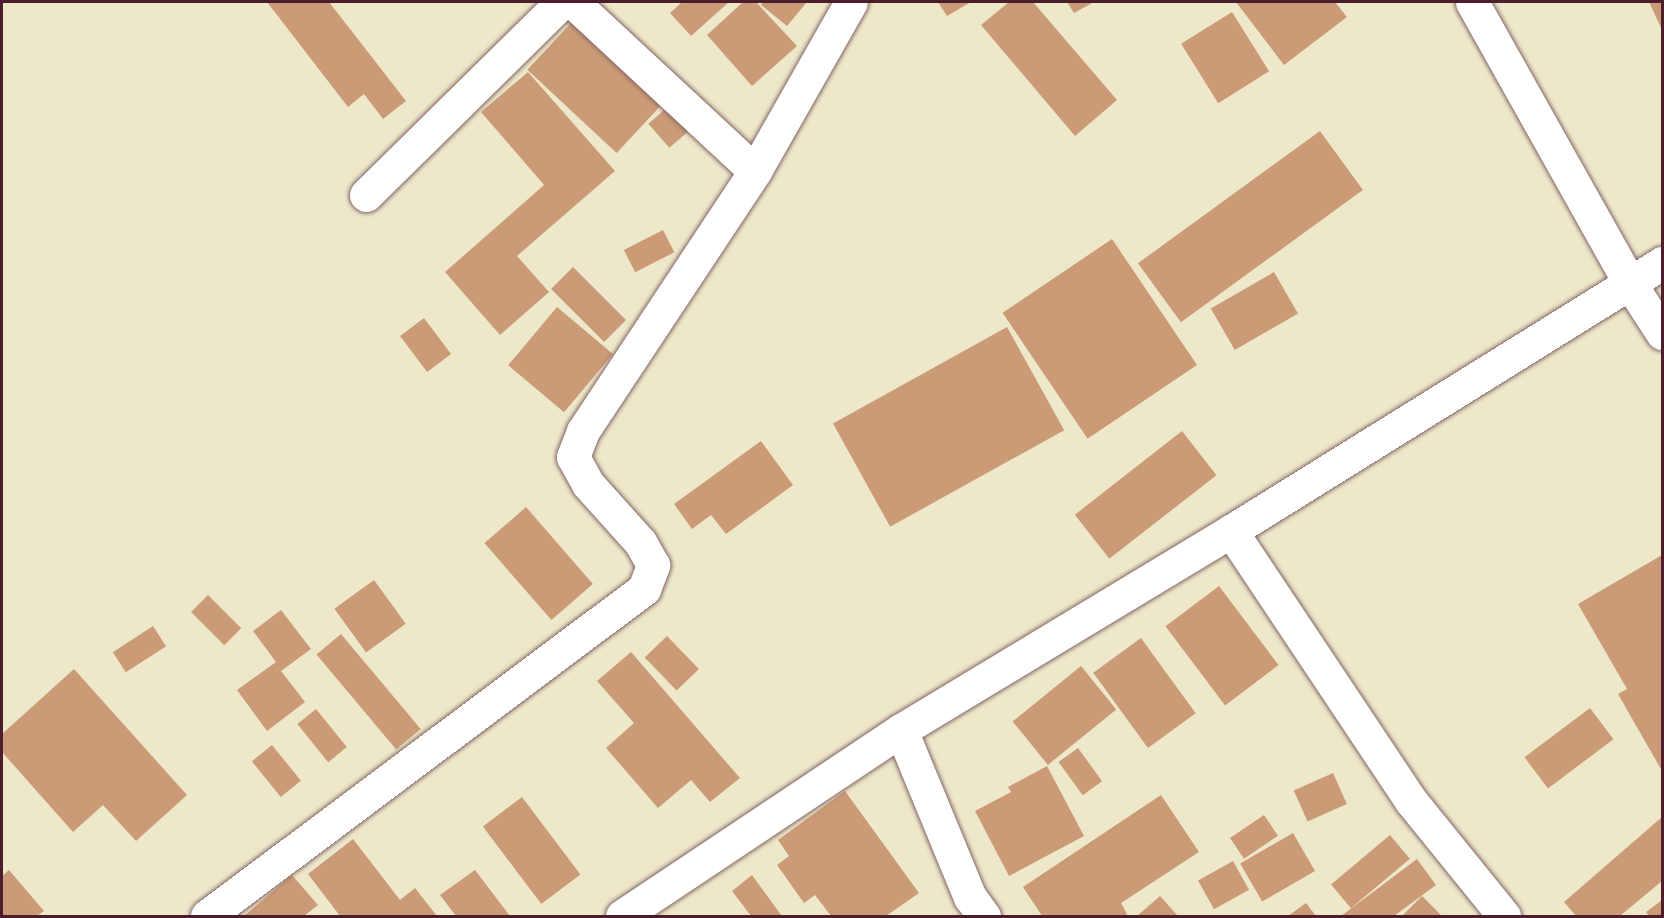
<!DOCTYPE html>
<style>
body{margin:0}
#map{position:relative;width:1664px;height:918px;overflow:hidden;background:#eee8cb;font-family:Alegreya,serif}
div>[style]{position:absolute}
.building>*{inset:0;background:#cb9b77;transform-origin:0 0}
.roads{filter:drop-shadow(0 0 2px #836563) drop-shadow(0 0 2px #836563)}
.street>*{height:33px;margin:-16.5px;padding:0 16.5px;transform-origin:16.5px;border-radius:16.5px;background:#fff}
.secondary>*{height:33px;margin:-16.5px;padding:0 16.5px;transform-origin:16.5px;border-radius:16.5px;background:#fff}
span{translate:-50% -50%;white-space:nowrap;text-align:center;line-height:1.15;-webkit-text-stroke:4.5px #fdfcf7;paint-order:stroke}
.frame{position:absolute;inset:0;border:3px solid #4a1f2b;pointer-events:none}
</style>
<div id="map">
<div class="building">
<i style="clip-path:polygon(267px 2px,329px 2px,406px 101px,383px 119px,364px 94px,348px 107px)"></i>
<i style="clip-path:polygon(682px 2px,729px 2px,691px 36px,670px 13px)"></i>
<i style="clip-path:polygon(743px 2px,756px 2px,797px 46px,752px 86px,707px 35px)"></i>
<i style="clip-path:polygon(763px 2px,807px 2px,787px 26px,761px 5px)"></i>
<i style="clip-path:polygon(938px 2px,971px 2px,947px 16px)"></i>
<i style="clip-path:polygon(1009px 2px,1033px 2px,1117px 100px,1075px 136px,981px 25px)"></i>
<i style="clip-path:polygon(1067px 2px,1094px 2px,1074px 13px)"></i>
<i style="clip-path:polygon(1236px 2px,1335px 2px,1347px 17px,1284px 65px)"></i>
<i style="clip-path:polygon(1649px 2px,1662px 2px,1662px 30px)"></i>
<i style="left:1232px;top:12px;width:70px;height:60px;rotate:58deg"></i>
<i style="left:571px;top:23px;width:122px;height:64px;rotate:43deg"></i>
<i style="clip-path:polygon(528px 72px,615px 171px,517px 256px,549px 292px,500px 335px,445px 272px,544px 185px,481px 112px)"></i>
<i style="left:671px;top:104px;width:32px;height:30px;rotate:49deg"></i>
<i style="left:1320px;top:131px;width:73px;height:225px;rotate:54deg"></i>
<i style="left:663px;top:230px;width:25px;height:44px;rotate:63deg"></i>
<i style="left:1112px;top:239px;width:152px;height:132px;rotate:56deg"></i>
<i style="left:573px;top:267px;width:75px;height:31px;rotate:45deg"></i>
<i style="left:1274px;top:272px;width:48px;height:73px;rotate:60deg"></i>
<i style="left:557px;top:307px;width:73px;height:76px;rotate:40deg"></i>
<i style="left:424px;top:318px;width:45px;height:30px;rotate:53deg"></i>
<i style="left:1007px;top:327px;width:118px;height:199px;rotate:61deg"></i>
<i style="left:1182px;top:431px;width:56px;height:136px;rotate:52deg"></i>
<i style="clip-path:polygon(761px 441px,793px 485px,726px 534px,711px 515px,692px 529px,674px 504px)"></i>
<i style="left:526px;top:507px;width:102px;height:55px;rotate:49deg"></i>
<i style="clip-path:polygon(1662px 555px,1662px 771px,1618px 694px,1627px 689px,1578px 604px)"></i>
<i style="left:374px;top:580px;width:54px;height:49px;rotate:54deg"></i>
<i style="left:1219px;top:586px;width:99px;height:67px;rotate:53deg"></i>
<i style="left:208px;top:595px;width:47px;height:24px;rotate:45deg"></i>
<i style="clip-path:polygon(281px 610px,311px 649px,281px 671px,305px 702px,267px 731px,237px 690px,276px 662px,253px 631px)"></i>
<i style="left:153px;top:626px;width:24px;height:48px;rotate:57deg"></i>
<i style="left:341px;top:634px;width:124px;height:32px;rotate:50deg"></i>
<i style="left:667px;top:636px;width:46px;height:31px;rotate:46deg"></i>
<i style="left:1141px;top:638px;width:93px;height:59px;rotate:54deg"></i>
<i style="clip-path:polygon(631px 652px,740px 778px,710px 802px,691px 780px,658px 808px,606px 748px,634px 723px,597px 681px)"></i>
<i style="left:1081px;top:666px;width:56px;height:88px;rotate:51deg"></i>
<i style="clip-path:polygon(74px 669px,187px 795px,136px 841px,103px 805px,73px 832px,2px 752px,2px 734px)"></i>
<i style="left:1590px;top:708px;width:39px;height:82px;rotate:53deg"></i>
<i style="left:316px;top:709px;width:49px;height:24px;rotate:51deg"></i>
<i style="left:272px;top:745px;width:46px;height:26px;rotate:51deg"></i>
<i style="left:1078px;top:748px;width:41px;height:24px;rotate:54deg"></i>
<i style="clip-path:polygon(1047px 766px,1084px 836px,1009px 876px,975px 811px,1011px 792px,1008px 787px)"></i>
<i style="left:1333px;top:773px;width:34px;height:43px;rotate:66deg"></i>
<i style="clip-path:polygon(845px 791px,919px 893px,886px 916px,831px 916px,815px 895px,804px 903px,777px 865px,789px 856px,778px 840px)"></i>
<i style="clip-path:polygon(1161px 795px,1199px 852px,1121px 903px,1127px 914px,1124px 916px,1042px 916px,1023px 887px)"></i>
<i style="left:522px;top:797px;width:97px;height:49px;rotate:53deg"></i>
<i style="left:1264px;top:815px;width:25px;height:41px;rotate:56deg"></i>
<i style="clip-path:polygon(1662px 817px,1662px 881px,1620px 916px,1576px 916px,1564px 902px)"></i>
<i style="left:1293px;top:833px;width:44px;height:61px;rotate:60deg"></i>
<i style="left:1390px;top:835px;width:31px;height:77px;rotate:50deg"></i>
<i style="clip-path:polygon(353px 839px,400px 900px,415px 888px,437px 916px,340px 916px,308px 874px)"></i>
<i style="clip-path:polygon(1417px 859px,1436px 885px,1394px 916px,1341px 916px)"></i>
<i style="left:1233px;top:861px;width:33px;height:40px;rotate:61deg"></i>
<i style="clip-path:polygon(9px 870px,44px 911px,37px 916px,2px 916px,2px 876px)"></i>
<i style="clip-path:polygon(475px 870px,510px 916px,456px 916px,440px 895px)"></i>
<i style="clip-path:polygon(292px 875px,318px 905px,304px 916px,244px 916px)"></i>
<i style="clip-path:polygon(752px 875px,782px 916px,751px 916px,732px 891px)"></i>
<i style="clip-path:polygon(1160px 896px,1178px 916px,1137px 916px)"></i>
<i style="clip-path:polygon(1422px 896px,1442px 916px,1402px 916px)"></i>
<i style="clip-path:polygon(1662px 900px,1662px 916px,1649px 916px,1646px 912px)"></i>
<i style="clip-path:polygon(1306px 903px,1316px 916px,1288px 916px)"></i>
</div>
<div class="roads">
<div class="street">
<i style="left:573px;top:2px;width:248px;rotate:42.9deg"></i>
<i style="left:366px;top:195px;width:275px;rotate:-44.6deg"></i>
<i style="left:1231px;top:531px;width:324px;rotate:56.3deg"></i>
<i style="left:1411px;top:801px;width:148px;rotate:51deg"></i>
<i style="left:901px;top:730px;width:181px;rotate:67.6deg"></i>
<i style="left:970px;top:897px;width:24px;rotate:54deg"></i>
<i style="left:207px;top:916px;width:546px;rotate:-36.81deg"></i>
<i style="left:644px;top:589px;width:26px;rotate:-69deg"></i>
<i style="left:653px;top:565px;width:26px;rotate:-119deg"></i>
<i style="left:640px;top:542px;width:78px;rotate:-131.9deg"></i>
<i style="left:588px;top:484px;width:31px;rotate:-119deg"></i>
<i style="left:573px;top:457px;width:28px;rotate:-69deg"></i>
<i style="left:583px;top:431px;width:312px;rotate:-56.5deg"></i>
<i style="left:755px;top:171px;width:194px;rotate:-60.4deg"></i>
<i style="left:622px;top:916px;width:335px;rotate:-33.7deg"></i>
<i style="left:901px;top:730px;width:385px;rotate:-31.1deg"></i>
<i style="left:1231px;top:531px;width:508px;rotate:-31.87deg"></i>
</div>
<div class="secondary">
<i style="left:1472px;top:2px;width:321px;rotate:60.7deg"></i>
<i style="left:1629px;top:282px;width:61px;rotate:57.1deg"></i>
</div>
</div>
<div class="frame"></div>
</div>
